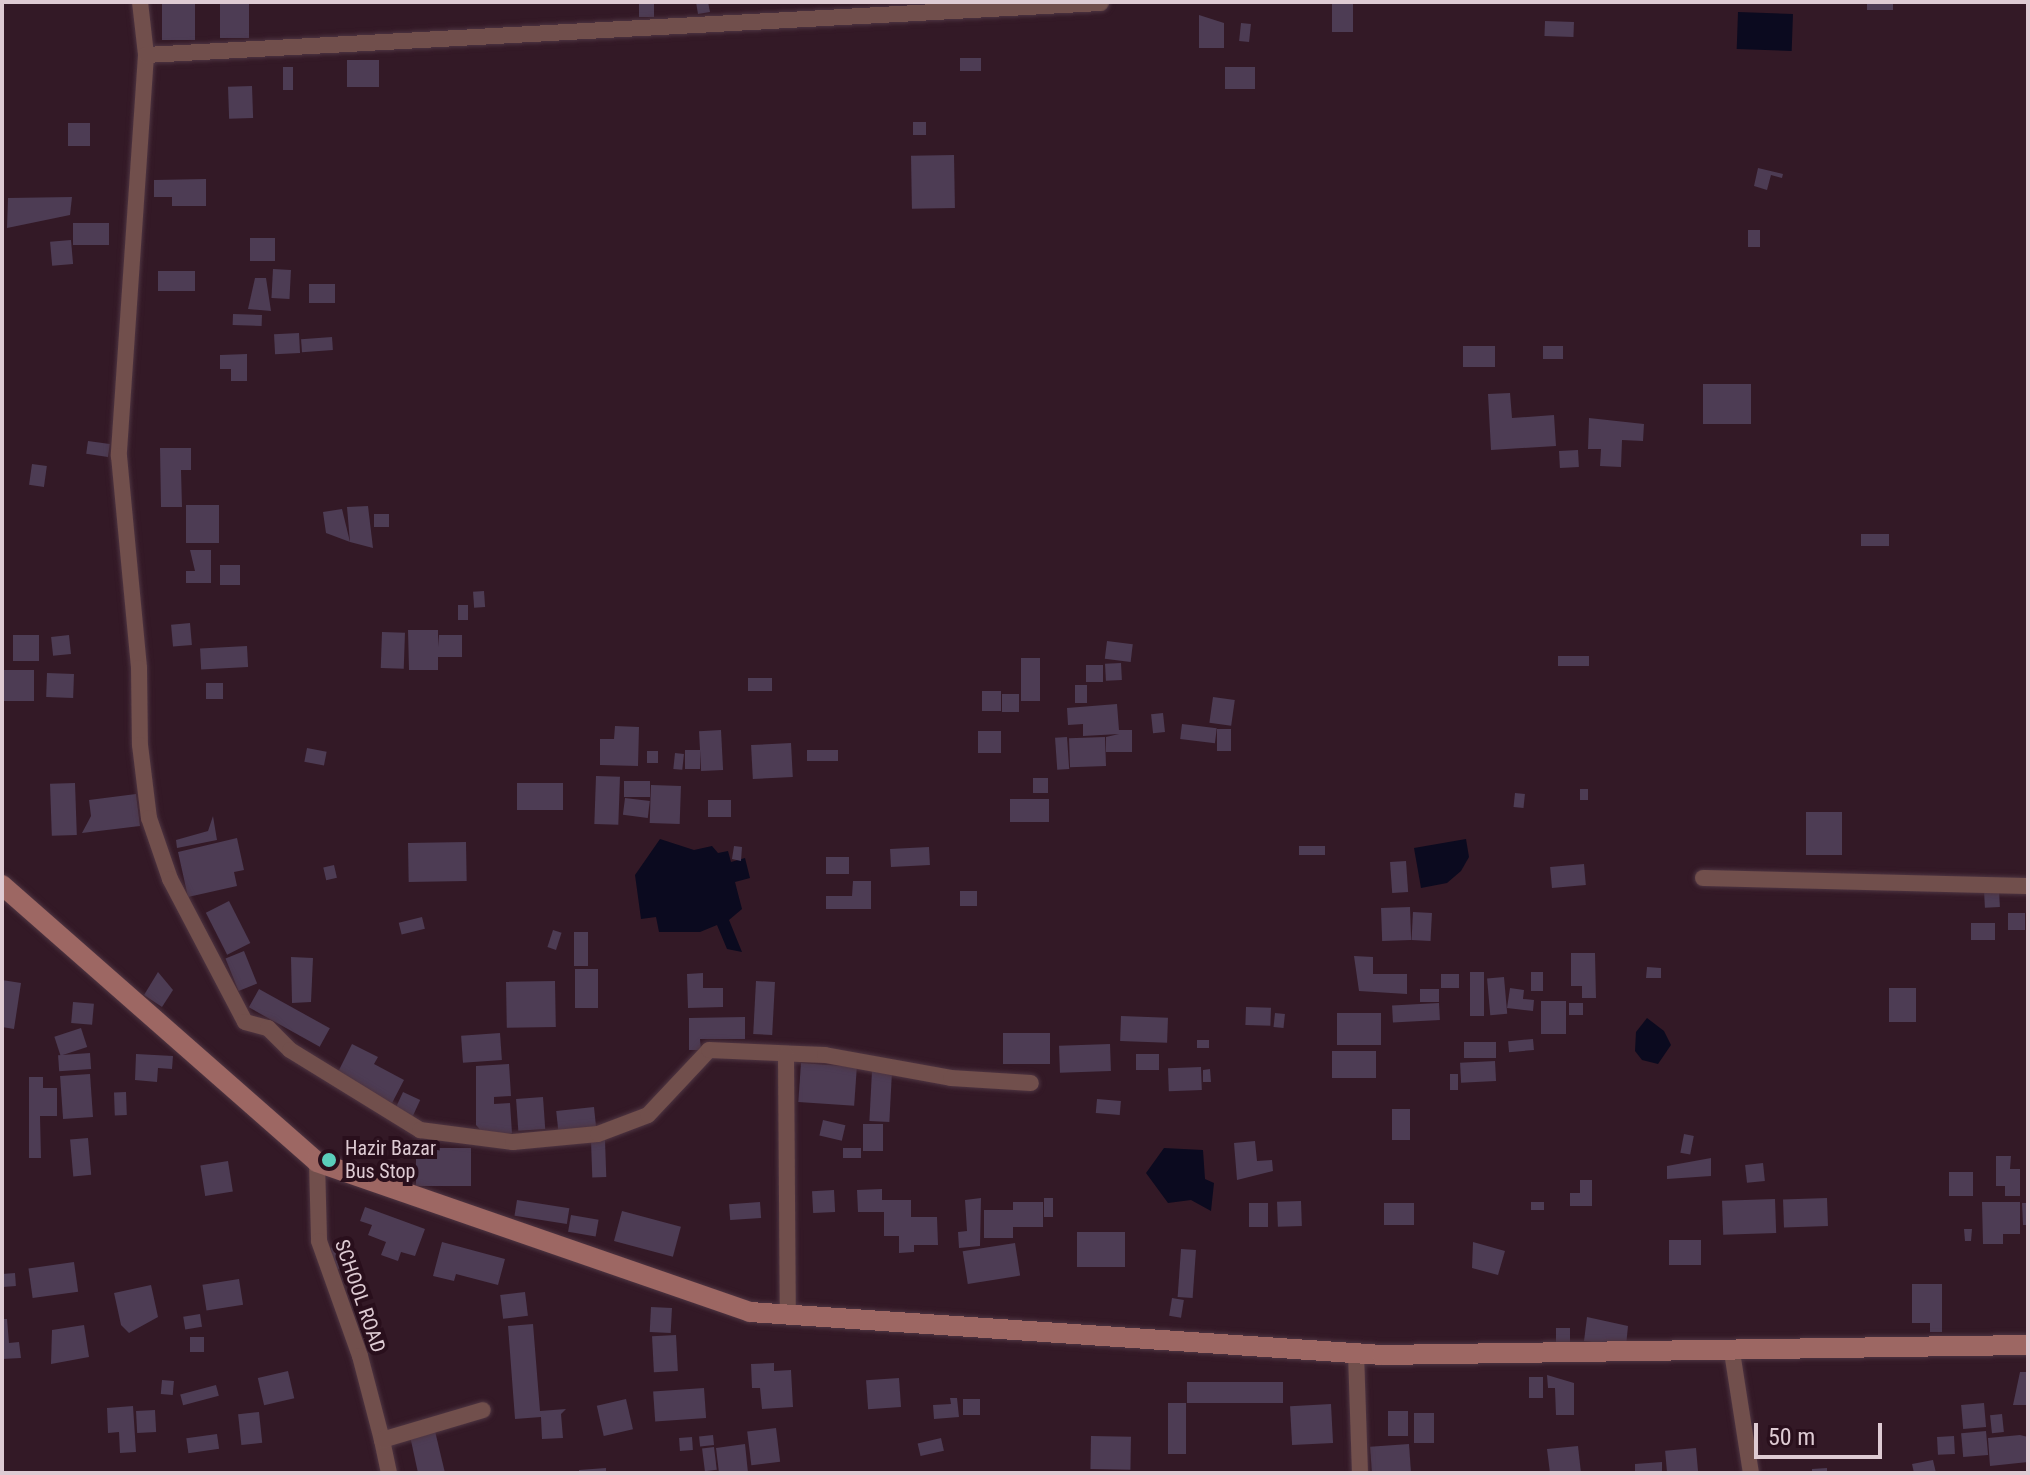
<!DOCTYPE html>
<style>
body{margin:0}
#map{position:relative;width:2030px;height:1475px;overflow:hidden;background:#331926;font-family:"Roboto Condensed",sans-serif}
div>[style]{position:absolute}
.water>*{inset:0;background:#0b0a1f;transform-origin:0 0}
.building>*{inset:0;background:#4d3c54;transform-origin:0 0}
.roads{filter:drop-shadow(0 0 2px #4e3542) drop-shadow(0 0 2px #4e3542)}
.street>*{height:16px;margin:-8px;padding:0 8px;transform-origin:8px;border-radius:8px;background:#714f4c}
.secondary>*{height:20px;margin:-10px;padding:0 10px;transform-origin:10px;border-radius:10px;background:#9d6763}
.dots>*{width:22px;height:22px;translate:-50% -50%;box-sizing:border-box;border:4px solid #290f1c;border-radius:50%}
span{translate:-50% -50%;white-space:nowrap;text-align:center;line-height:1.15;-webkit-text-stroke:8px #290f1c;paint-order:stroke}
.poi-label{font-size:20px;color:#decbd3}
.left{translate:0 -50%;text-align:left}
.street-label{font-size:20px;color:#decbd3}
.frame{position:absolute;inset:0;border:4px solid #decbd3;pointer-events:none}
.scale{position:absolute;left:1754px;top:1423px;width:128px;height:36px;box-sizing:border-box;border:4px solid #decbd3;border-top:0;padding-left:10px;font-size:24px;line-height:28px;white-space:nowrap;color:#decbd3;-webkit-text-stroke:6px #290f1c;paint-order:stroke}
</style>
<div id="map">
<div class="water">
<i style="left:1738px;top:12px;width:55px;height:37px;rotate:2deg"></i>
<i style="clip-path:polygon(660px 839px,694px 850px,712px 846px,718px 853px,728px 851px,731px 862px,745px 858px,750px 878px,735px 882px,742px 909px,729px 920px,742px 952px,727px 949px,717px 925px,700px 932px,659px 932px,656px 917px,641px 919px,635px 875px)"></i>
<i style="clip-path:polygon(1466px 839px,1469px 857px,1461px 871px,1447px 883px,1421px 888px,1414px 848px)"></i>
<i style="clip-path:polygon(1647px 1018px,1664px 1031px,1671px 1045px,1658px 1064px,1642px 1060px,1635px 1051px,1636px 1032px)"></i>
<i style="clip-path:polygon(1164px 1148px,1203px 1150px,1205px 1179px,1214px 1183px,1211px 1211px,1191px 1200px,1168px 1203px,1146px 1173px)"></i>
</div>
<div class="building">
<i style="left:162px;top:2px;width:33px;height:38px"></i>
<i style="left:220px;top:2px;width:29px;height:36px"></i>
<i style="left:639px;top:2px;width:15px;height:15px"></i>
<i style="clip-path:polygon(696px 2px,708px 2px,710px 12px,698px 14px)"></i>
<i style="left:1332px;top:2px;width:21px;height:30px"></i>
<i style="left:1867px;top:2px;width:26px;height:8px"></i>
<i style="clip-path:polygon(1199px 15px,1224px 23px,1224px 48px,1199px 48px)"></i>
<i style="left:1545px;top:21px;width:29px;height:15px;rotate:2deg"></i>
<i style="left:1241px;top:23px;width:10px;height:18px;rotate:6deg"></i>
<i style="left:960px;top:58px;width:21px;height:13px"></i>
<i style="left:347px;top:60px;width:32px;height:27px"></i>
<i style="left:283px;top:67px;width:10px;height:23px"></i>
<i style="left:1225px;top:67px;width:30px;height:22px"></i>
<i style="left:252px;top:86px;width:32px;height:24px;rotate:88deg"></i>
<i style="left:913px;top:122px;width:13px;height:13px"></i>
<i style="left:68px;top:123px;width:22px;height:23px"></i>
<i style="left:954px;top:155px;width:53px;height:43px;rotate:89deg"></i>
<i style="clip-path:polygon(1758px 168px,1783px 174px,1782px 178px,1771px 175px,1767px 190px,1754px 186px)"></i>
<i style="clip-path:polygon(206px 179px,206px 206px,172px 206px,172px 197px,154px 197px,154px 180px)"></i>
<i style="clip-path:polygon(72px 197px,70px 215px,7px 228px,8px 198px)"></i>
<i style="left:73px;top:223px;width:36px;height:22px"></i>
<i style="left:1748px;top:230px;width:12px;height:17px"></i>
<i style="left:250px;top:238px;width:25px;height:23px"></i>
<i style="left:71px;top:240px;width:24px;height:21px;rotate:85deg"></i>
<i style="left:273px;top:269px;width:18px;height:29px;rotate:3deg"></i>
<i style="left:195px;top:271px;width:20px;height:37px;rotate:90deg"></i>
<i style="clip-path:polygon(255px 278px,266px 278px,271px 311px,248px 309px)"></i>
<i style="left:309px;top:284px;width:26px;height:19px"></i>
<i style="left:233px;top:314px;width:29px;height:11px;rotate:2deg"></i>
<i style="left:299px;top:333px;width:20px;height:25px;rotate:87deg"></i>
<i style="left:332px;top:337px;width:13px;height:31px;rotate:86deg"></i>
<i style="left:1463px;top:346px;width:32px;height:21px"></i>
<i style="left:1563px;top:346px;width:13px;height:20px;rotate:90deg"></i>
<i style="clip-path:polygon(247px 354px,247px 381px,231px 381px,231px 369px,220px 369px,220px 355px)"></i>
<i style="left:1751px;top:384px;width:40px;height:48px;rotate:90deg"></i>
<i style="clip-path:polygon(1510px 393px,1512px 418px,1554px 415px,1556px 446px,1491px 450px,1488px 394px)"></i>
<i style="clip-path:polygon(1589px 418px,1644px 424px,1643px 441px,1622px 440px,1621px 467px,1600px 466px,1601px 449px,1588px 449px)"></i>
<i style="left:88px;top:441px;width:22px;height:13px;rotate:8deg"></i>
<i style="clip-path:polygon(160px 448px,191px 448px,191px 470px,181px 470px,182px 507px,161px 507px)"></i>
<i style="left:1578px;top:450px;width:17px;height:19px;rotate:87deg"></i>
<i style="left:32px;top:464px;width:15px;height:21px;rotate:8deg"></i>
<i style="left:219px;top:505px;width:38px;height:33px;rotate:90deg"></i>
<i style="clip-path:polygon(368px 506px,373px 548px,350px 542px,347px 507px)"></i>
<i style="clip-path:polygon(342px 509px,350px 542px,326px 533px,323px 512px)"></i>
<i style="left:389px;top:514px;width:13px;height:15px;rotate:90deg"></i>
<i style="left:1889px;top:534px;width:12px;height:28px;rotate:90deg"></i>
<i style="clip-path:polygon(190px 550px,211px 550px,211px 583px,186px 583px,186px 571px,195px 571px)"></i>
<i style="left:240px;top:565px;width:20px;height:20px;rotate:90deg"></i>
<i style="left:484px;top:591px;width:16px;height:11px;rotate:86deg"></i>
<i style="left:458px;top:605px;width:10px;height:15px"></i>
<i style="left:190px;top:623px;width:22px;height:19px;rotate:85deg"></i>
<i style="clip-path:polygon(408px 630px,438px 630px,438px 647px,439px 635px,462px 635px,462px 657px,438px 657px,438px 670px,409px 670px)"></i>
<i style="left:382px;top:632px;width:23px;height:36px;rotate:2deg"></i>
<i style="left:13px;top:635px;width:26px;height:26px"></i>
<i style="left:69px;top:635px;width:19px;height:18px;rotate:84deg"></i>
<i style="left:1107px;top:641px;width:26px;height:18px;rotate:7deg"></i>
<i style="left:247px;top:646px;width:21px;height:47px;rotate:87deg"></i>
<i style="left:1558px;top:656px;width:31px;height:10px"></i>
<i style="left:1021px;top:658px;width:19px;height:43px"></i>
<i style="left:1121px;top:663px;width:17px;height:16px;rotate:87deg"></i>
<i style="left:1086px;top:665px;width:17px;height:17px"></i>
<i style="left:2px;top:670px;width:32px;height:31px"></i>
<i style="left:47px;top:673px;width:27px;height:24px;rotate:2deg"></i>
<i style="left:748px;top:678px;width:24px;height:13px"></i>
<i style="left:223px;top:683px;width:16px;height:17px;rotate:90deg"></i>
<i style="left:1075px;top:685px;width:12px;height:18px"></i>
<i style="left:982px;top:691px;width:19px;height:20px"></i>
<i style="left:1002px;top:694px;width:17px;height:18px"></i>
<i style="left:1213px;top:697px;width:22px;height:26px;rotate:8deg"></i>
<i style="clip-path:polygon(1117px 704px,1119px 730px,1132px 730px,1132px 752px,1106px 752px,1106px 737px,1119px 734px,1083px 736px,1083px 724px,1068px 725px,1067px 708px)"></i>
<i style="left:1163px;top:713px;width:19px;height:12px;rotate:84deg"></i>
<i style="left:1182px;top:724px;width:35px;height:15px;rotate:7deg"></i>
<i style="clip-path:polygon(615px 726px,639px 727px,638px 766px,600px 765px,600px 739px,614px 739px)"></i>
<i style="left:1217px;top:729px;width:14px;height:22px"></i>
<i style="left:721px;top:730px;width:40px;height:22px;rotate:87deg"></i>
<i style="left:1001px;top:731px;width:22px;height:23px;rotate:90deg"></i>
<i style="left:1067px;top:737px;width:32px;height:12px;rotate:86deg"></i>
<i style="left:1105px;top:737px;width:29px;height:36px;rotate:88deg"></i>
<i style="left:791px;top:743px;width:34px;height:40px;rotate:87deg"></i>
<i style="left:307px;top:748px;width:20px;height:14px;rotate:11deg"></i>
<i style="left:685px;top:750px;width:15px;height:19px"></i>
<i style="left:838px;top:750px;width:11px;height:31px;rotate:90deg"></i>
<i style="left:647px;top:751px;width:11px;height:12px"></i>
<i style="left:675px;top:753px;width:9px;height:16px;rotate:6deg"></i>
<i style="left:596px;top:776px;width:24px;height:48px;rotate:2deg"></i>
<i style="left:1033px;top:778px;width:15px;height:15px"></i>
<i style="left:624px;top:781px;width:26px;height:16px"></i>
<i style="left:75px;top:783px;width:52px;height:25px;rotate:88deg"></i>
<i style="left:517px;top:783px;width:46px;height:27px"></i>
<i style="left:651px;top:785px;width:30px;height:38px;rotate:2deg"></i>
<i style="left:1580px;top:789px;width:8px;height:11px"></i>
<i style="left:1515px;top:793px;width:10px;height:14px;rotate:6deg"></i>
<i style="clip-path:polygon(136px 794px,140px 826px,82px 833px,91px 816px,89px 800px)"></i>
<i style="left:625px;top:798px;width:25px;height:17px;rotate:7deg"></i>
<i style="left:1010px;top:799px;width:39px;height:23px"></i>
<i style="left:708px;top:800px;width:23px;height:17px"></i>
<i style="left:1806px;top:812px;width:36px;height:43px"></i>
<i style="clip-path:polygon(213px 816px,217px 840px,177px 848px,176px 840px,208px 831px)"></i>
<i style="clip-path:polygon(237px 838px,244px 870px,234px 872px,237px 886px,188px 897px,178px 852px)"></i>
<i style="left:466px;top:842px;width:39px;height:58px;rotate:89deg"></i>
<i style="clip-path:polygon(734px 846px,742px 847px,741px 861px,732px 859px)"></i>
<i style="left:1299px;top:846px;width:26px;height:9px"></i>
<i style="left:929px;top:847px;width:18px;height:39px;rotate:87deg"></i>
<i style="left:849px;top:857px;width:17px;height:23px;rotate:90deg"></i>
<i style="left:1406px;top:861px;width:31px;height:16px;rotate:86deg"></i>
<i style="left:1584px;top:864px;width:21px;height:34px;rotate:85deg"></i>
<i style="left:334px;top:865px;width:13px;height:11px;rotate:77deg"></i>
<i style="clip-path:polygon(853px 881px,871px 881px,871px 909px,826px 909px,826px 896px,852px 896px)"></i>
<i style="left:1999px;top:890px;width:17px;height:15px;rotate:87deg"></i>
<i style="left:977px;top:891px;width:15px;height:17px;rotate:90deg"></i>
<i style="left:229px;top:901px;width:47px;height:26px;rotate:63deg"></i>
<i style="left:1410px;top:907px;width:33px;height:29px;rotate:88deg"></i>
<i style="left:1413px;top:912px;width:19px;height:28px;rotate:3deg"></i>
<i style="left:2008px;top:913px;width:17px;height:17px"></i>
<i style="left:422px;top:917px;width:12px;height:24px;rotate:76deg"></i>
<i style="left:1971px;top:923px;width:24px;height:17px"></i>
<i style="left:553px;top:930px;width:9px;height:18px;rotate:18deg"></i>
<i style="left:574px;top:932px;width:14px;height:34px"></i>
<i style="left:244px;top:951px;width:35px;height:20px;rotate:68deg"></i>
<i style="clip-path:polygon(1571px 953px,1595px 953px,1596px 998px,1582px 998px,1582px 986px,1571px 986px)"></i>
<i style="clip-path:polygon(1354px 956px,1373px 957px,1373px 974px,1407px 974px,1407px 994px,1359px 991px)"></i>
<i style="clip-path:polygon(291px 957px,313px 958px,311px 1002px,292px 1003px)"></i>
<i style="clip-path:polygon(1647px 967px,1661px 968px,1661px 978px,1646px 978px)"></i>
<i style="left:575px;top:969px;width:23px;height:39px"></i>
<i style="clip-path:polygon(158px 972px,173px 990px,162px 1007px,144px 995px)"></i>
<i style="left:1470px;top:972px;width:14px;height:44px"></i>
<i style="left:1531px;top:972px;width:12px;height:19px"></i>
<i style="clip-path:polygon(703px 973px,703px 988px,723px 988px,723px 1007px,688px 1008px,687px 974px)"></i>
<i style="left:1441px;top:974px;width:18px;height:14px"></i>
<i style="left:1504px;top:977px;width:37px;height:17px;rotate:85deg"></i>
<i style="clip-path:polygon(2px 980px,21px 983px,14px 1029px,2px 1027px)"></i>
<i style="left:555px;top:981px;width:46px;height:49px;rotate:89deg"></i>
<i style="left:756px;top:981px;width:19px;height:53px;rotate:3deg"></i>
<i style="clip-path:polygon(1510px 988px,1524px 990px,1523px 999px,1534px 1000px,1533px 1011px,1507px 1008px)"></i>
<i style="left:1889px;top:988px;width:27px;height:34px"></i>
<i style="left:259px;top:989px;width:81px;height:21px;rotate:29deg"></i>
<i style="left:1420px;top:989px;width:19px;height:13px"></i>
<i style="left:1541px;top:1001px;width:25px;height:33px"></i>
<i style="left:73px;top:1002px;width:21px;height:21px;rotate:5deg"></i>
<i style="left:1439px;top:1003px;width:17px;height:47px;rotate:87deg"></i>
<i style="left:1569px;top:1003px;width:14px;height:12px"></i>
<i style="left:1246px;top:1007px;width:25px;height:18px;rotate:2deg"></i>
<i style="left:1275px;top:1013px;width:10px;height:14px;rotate:6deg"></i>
<i style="left:1337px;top:1013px;width:44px;height:32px"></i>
<i style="left:1121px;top:1016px;width:47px;height:25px;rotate:2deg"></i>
<i style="clip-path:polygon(745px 1017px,745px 1039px,700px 1039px,701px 1050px,689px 1050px,689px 1018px)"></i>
<i style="left:81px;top:1028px;width:20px;height:28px;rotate:72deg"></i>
<i style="left:500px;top:1033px;width:27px;height:39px;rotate:86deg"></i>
<i style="left:1003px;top:1033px;width:47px;height:31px"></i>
<i style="left:1533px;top:1039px;width:11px;height:25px;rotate:85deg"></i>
<i style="left:1197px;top:1040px;width:12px;height:8px"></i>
<i style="left:1464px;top:1042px;width:32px;height:16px"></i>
<i style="clip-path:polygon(352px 1044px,378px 1057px,374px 1064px,404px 1080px,392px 1103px,337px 1074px)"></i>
<i style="left:1110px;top:1044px;width:27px;height:51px;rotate:88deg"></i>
<i style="left:1332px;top:1051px;width:44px;height:27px"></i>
<i style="left:90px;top:1053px;width:16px;height:32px;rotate:86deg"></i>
<i style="clip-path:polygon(136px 1054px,173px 1056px,172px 1069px,158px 1068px,157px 1082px,135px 1080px)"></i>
<i style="left:1136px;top:1054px;width:23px;height:16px"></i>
<i style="left:1495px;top:1061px;width:20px;height:35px;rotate:87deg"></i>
<i style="left:801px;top:1063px;width:56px;height:39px;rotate:4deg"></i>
<i style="clip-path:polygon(509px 1064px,511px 1096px,494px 1097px,494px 1104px,510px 1103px,512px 1133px,484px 1134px,476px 1125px,476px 1066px)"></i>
<i style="left:1201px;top:1067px;width:23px;height:33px;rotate:88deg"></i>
<i style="clip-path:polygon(1210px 1069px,1211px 1082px,1203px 1082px,1203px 1070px)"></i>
<i style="left:872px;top:1071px;width:20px;height:50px;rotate:3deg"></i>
<i style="left:90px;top:1074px;width:43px;height:30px;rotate:86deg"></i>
<i style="left:1450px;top:1074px;width:8px;height:16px"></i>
<i style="clip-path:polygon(29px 1077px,43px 1077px,43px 1088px,57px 1088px,57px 1116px,40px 1116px,41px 1158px,29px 1158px)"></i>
<i style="left:126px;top:1092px;width:23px;height:12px;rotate:88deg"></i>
<i style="left:403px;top:1092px;width:19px;height:20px;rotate:25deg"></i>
<i style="left:543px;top:1097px;width:32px;height:27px;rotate:86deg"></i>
<i style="left:1097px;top:1099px;width:24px;height:14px;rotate:5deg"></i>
<i style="left:594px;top:1107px;width:20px;height:38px;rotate:84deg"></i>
<i style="left:1392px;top:1109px;width:18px;height:31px"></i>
<i style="left:823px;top:1120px;width:23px;height:16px;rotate:13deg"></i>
<i style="left:863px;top:1124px;width:20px;height:27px"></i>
<i style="left:1684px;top:1134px;width:10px;height:19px;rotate:11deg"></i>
<i style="left:88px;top:1138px;width:37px;height:18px;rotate:85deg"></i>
<i style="left:605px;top:1140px;width:37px;height:14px;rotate:88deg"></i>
<i style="clip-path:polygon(1255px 1141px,1257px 1161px,1272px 1160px,1273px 1171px,1237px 1180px,1234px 1143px)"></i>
<i style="left:416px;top:1148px;width:55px;height:38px"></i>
<i style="left:843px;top:1148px;width:18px;height:10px"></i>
<i style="clip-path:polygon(1996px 1156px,2011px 1156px,2010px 1169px,2020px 1169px,2020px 1196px,2005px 1196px,2005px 1186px,1996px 1186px)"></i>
<i style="clip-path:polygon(1711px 1158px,1711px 1176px,1667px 1179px,1667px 1166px)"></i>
<i style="left:228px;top:1161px;width:31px;height:28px;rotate:81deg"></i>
<i style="left:1763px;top:1163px;width:18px;height:18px;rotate:84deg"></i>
<i style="left:1973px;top:1172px;width:24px;height:24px;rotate:90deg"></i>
<i style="clip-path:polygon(1580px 1180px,1592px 1180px,1592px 1206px,1570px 1206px,1570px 1193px,1580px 1193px)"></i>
<i style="clip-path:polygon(882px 1189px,882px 1200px,911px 1200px,911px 1217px,937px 1217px,938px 1245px,914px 1245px,914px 1252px,899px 1253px,899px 1236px,884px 1236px,884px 1212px,858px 1212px,857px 1190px)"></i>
<i style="left:834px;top:1190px;width:22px;height:22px;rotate:87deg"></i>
<i style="clip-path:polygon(981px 1198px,980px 1246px,959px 1248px,958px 1232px,967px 1231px,965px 1200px)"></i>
<i style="left:1044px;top:1198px;width:9px;height:19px"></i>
<i style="left:1827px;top:1198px;width:28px;height:44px;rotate:88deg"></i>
<i style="left:1775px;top:1199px;width:34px;height:53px;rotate:88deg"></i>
<i style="left:517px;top:1200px;width:53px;height:16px;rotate:9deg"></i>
<i style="left:1301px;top:1201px;width:25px;height:24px;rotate:88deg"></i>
<i style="left:760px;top:1202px;width:16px;height:31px;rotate:86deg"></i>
<i style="clip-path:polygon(1013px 1202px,1043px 1202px,1043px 1227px,1013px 1227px,1013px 1238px,984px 1238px,984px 1210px,1013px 1210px)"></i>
<i style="left:1531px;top:1202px;width:13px;height:8px"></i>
<i style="clip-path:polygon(1982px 1202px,2020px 1202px,2020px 1234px,2003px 1234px,2003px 1244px,1983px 1244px)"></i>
<i style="left:1249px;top:1203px;width:19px;height:24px"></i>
<i style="left:1384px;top:1203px;width:30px;height:22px"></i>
<i style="clip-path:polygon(2022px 1203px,2028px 1203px,2028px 1225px,2023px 1225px)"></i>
<i style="clip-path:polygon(365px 1207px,425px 1229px,415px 1256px,401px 1252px,398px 1261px,381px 1255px,386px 1242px,368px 1235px,372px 1225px,360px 1221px)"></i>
<i style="left:622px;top:1211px;width:61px;height:31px;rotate:15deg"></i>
<i style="left:571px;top:1215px;width:28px;height:17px;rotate:10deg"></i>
<i style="clip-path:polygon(1964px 1229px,1972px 1229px,1971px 1241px,1965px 1241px)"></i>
<i style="left:1077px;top:1232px;width:48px;height:35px"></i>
<i style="left:1669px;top:1240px;width:32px;height:25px"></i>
<i style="clip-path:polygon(442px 1242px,505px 1259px,498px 1285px,456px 1274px,454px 1281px,433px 1276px)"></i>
<i style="clip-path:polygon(1473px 1242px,1505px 1251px,1498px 1275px,1472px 1268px)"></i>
<i style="left:1015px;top:1243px;width:33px;height:53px;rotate:81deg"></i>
<i style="left:348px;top:1244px;width:22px;height:18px;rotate:77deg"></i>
<i style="left:1181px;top:1249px;width:15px;height:48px;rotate:4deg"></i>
<i style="left:74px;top:1262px;width:30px;height:46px;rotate:82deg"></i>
<i style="left:15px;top:1273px;width:13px;height:13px;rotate:86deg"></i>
<i style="left:239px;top:1279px;width:26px;height:37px;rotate:81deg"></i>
<i style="clip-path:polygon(1912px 1284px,1942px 1284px,1942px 1332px,1930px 1332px,1930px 1323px,1912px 1323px)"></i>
<i style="clip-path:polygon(151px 1285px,158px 1317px,129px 1333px,121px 1325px,114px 1293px)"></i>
<i style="left:525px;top:1292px;width:24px;height:25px;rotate:83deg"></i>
<i style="left:1172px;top:1298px;width:12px;height:18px;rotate:9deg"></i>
<i style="left:651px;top:1307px;width:21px;height:25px;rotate:3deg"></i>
<i style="left:200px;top:1314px;width:13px;height:17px;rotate:81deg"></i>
<i style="clip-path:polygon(1587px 1317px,1628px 1326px,1626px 1346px,1584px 1341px)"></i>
<i style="clip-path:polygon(2px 1319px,7px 1319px,9px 1343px,19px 1342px,21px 1358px,2px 1359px)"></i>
<i style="clip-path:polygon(533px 1324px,540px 1411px,566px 1409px,561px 1414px,563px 1438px,542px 1439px,541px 1417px,515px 1419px,508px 1326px)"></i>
<i style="clip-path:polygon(84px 1325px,89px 1357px,51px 1364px,52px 1330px)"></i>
<i style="left:1570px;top:1328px;width:14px;height:14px;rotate:90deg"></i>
<i style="left:676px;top:1335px;width:36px;height:24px;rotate:87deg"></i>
<i style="left:190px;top:1337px;width:14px;height:15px"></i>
<i style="clip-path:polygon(774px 1363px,774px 1371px,791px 1370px,793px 1407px,762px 1409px,760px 1388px,752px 1388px,751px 1364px)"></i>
<i style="left:288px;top:1371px;width:28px;height:31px;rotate:77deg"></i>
<i style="clip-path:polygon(2020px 1372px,2028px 1372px,2028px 1405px,2013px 1405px)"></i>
<i style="clip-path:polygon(1547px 1375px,1574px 1383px,1574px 1415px,1556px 1415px,1555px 1388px,1548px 1388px)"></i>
<i style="left:1529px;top:1377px;width:14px;height:21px"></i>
<i style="left:899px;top:1378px;width:29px;height:33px;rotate:86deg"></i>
<i style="left:162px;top:1380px;width:12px;height:14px;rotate:5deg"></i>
<i style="left:1283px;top:1382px;width:21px;height:96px;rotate:90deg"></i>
<i style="left:216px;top:1385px;width:11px;height:37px;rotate:75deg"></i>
<i style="left:704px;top:1388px;width:30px;height:51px;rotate:86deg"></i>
<i style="clip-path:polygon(950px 1398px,957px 1398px,959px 1417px,934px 1419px,933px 1405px,951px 1404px)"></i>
<i style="left:626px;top:1399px;width:31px;height:30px;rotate:77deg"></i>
<i style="left:980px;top:1399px;width:16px;height:17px;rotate:90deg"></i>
<i style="left:1168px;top:1403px;width:18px;height:51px"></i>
<i style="left:1984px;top:1403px;width:24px;height:23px;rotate:85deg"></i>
<i style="left:1331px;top:1404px;width:39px;height:41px;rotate:87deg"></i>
<i style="clip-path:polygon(133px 1406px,136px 1452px,120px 1453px,119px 1432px,108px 1433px,107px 1408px)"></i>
<i style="left:155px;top:1410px;width:22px;height:19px;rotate:87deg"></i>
<i style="left:1388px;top:1411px;width:20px;height:25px"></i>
<i style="left:259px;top:1412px;width:31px;height:21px;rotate:84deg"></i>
<i style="left:1414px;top:1413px;width:20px;height:30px"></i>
<i style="left:2002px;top:1414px;width:18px;height:12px;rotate:84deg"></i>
<i style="left:776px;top:1428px;width:34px;height:29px;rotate:83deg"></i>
<i style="clip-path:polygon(435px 1431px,445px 1473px,418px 1473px,410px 1436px)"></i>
<i style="left:1986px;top:1431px;width:24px;height:25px;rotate:85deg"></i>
<i style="left:217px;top:1434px;width:15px;height:31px;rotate:82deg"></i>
<i style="left:713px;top:1435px;width:10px;height:14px;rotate:84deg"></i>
<i style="clip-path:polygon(2020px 1435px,2028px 1437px,2028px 1462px,1990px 1466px,1988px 1438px)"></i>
<i style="left:1091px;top:1436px;width:40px;height:33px;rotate:1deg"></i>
<i style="left:1954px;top:1436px;width:18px;height:17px;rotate:87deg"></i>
<i style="left:692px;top:1437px;width:13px;height:13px;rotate:86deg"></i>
<i style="left:941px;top:1438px;width:13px;height:24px;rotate:77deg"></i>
<i style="clip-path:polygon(745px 1444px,748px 1473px,719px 1473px,716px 1448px)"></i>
<i style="left:1409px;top:1444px;width:29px;height:39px;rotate:86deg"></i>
<i style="clip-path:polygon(1578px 1446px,1581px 1473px,1550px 1473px,1547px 1449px)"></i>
<i style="left:714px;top:1447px;width:23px;height:12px;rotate:83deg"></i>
<i style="left:1696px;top:1448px;width:25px;height:31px;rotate:85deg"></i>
<i style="clip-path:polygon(1933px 1460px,1936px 1473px,1914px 1473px,1912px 1464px)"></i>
<i style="clip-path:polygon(1662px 1462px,1662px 1473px,1635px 1473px,1635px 1464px)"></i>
<i style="clip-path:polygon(606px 1468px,606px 1473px,579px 1473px,579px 1470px)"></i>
<i style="clip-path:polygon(1827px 1468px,1827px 1473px,1812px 1473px,1812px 1469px)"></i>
</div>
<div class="roads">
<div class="street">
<i style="left:140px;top:2px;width:53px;rotate:83.5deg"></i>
<i style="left:146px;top:55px;width:402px;rotate:93.9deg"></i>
<i style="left:119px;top:456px;width:213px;rotate:84.6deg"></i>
<i style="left:139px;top:668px;width:77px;rotate:89.3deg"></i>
<i style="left:140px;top:745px;width:74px;rotate:83deg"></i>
<i style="left:149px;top:818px;width:65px;rotate:71deg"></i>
<i style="left:170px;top:879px;width:161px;rotate:62.3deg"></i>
<i style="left:245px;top:1022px;width:24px;rotate:15deg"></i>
<i style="left:268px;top:1028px;width:31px;rotate:45deg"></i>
<i style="left:290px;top:1050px;width:153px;rotate:31.6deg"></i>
<i style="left:420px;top:1130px;width:94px;rotate:7.4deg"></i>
<i style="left:513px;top:1142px;width:85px;rotate:-5.4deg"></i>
<i style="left:598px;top:1134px;width:53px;rotate:-20.8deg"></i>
<i style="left:648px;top:1115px;width:89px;rotate:-46.8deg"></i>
<i style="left:709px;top:1050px;width:116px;rotate:2.5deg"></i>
<i style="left:825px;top:1055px;width:128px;rotate:10.3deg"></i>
<i style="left:951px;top:1078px;width:80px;rotate:3.6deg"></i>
<i style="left:146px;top:55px;width:956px;rotate:-3.12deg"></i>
<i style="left:1703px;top:878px;width:325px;rotate:1.4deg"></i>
<i style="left:786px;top:1055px;width:259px;rotate:89.6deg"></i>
<i style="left:317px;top:1162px;width:79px;rotate:88.5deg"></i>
<i style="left:319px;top:1241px;width:122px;rotate:70.4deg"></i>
<i style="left:360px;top:1356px;width:87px;rotate:75.3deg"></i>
<i style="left:1732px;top:1352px;width:122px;rotate:81.1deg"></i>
<i style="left:1356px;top:1353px;width:120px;rotate:88.1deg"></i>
<i style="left:389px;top:1473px;width:34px;rotate:-102deg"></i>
<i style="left:382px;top:1440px;width:105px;rotate:-16.5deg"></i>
</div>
<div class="secondary">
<i style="left:2px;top:885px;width:419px;rotate:41.3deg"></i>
<i style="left:317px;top:1162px;width:458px;rotate:19.1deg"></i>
<i style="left:750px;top:1312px;width:633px;rotate:3.89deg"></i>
<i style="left:1382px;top:1355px;width:646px;rotate:-0.89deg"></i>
</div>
</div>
<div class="dots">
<i style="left:329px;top:1160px;background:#5bcebb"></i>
</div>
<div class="poi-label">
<span class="left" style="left:345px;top:1160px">Hazir Bazar<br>Bus Stop</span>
</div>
<div class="street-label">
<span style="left:360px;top:1296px;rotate:71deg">SCHOOL ROAD</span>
</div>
<div class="frame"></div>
<div class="scale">50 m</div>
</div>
